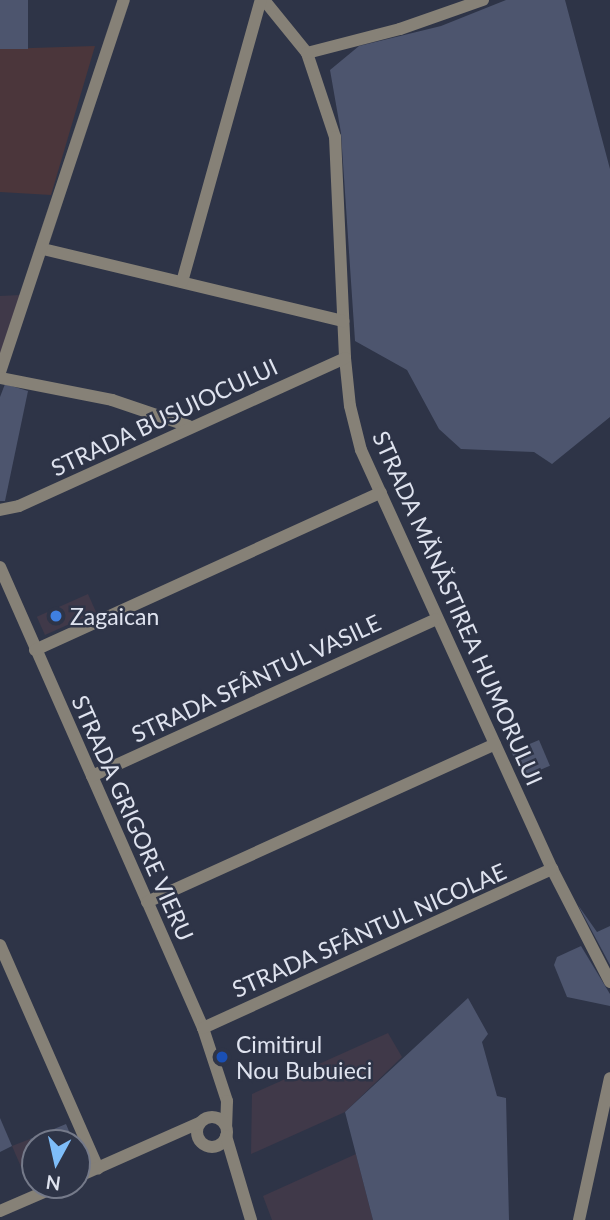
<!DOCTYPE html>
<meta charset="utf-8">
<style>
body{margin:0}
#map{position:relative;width:610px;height:1220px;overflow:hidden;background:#2e3447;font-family:Lato,sans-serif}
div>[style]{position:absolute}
.commercial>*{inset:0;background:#403949;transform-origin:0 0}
.education>*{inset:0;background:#4b363b}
.green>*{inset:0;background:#4d556e;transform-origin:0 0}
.minor>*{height:12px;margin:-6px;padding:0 6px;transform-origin:6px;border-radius:6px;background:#868177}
.minor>.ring{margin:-6px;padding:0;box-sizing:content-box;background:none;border:12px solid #868177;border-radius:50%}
.dots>*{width:19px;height:19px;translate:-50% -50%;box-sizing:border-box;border:4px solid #2e3447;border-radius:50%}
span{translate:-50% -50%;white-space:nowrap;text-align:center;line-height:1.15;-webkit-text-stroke:5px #2e3447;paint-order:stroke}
.street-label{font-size:23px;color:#dfe3ef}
.poi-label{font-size:23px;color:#dfe3ef}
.left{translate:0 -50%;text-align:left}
.north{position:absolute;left:21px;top:1129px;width:70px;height:70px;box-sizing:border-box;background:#2e3447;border:2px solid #757a8a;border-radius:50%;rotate:188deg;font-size:19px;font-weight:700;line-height:28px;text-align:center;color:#dfe3ef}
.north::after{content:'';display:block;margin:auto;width:24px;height:32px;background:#7ebdf9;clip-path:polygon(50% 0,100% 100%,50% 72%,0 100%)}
</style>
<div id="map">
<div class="commercial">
<i style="clip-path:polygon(20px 295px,0 355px,0 296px)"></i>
<i style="left:88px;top:594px;width:20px;height:56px;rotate:66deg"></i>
<i style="clip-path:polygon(388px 1033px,402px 1057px,345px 1112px,251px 1154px,252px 1094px)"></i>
<i style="clip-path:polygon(30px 1139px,35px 1180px,28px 1183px,12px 1146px)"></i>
<i style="clip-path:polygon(356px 1154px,373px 1220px,272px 1220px,263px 1196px)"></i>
</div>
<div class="education">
<i style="clip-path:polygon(95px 46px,51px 195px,0 192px,0 49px)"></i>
</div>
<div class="green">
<i style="left:0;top:0;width:28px;height:49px"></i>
<i style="clip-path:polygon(506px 0,565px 0,610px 169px,610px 417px,552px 464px,534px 452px,461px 449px,439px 429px,407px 370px,355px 341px,341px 133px,330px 70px,359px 46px,441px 26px)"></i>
<i style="clip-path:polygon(5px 384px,28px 391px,5px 501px,0 501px,0 397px)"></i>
<i style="left:539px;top:740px;width:28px;height:30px;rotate:67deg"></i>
<i style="clip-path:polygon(578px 905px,597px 932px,610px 926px,610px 965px)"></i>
<i style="clip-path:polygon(581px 946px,610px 994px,610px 1006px,567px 997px,554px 965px,557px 957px)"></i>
<i style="clip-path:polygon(468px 998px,488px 1034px,482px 1042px,497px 1096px,506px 1098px,509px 1220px,373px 1220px,345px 1112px)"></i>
<i style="clip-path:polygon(0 1118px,12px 1146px,0 1152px)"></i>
<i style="clip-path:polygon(66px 1124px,74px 1143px,35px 1143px,35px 1149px,30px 1139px)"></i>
</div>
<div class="minor">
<i style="left:264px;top:0;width:68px;rotate:50.9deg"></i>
<i style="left:307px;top:53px;width:89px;rotate:71.6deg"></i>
<i style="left:335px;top:137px;width:221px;rotate:87.4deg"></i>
<i style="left:345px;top:358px;width:48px;rotate:84.1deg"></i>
<i style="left:350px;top:406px;width:45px;rotate:76deg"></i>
<i style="left:361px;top:450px;width:460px;rotate:65.5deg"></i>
<i style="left:552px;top:869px;width:127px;rotate:62.8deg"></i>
<i style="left:307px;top:53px;width:96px;rotate:-14.5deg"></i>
<i style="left:400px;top:29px;width:88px;rotate:-19.3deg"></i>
<i style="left:43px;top:249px;width:309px;rotate:13.5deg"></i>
<i style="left:182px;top:282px;width:293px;rotate:-74.4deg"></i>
<i style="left:0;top:372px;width:392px;rotate:-71.6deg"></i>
<i style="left:0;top:378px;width:114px;rotate:11.1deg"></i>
<i style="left:112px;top:400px;width:81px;rotate:18.7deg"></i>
<i style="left:0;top:510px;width:19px;rotate:-12deg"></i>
<i style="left:19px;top:506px;width:358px;rotate:-24.4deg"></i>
<i style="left:0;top:567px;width:504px;rotate:66.23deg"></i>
<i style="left:203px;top:1028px;width:77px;rotate:71.8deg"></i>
<i style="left:227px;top:1101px;width:25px;rotate:92deg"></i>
<i style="left:35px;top:650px;width:380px;rotate:-24.5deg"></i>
<i style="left:92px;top:776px;width:378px;rotate:-24.5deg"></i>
<i style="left:147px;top:902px;width:382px;rotate:-24.4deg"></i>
<i style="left:0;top:945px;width:244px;rotate:66.3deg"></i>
<i style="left:203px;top:1028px;width:384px;rotate:-24.5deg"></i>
<i class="ring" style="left:197px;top:1117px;width:18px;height:18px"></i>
<i style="left:226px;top:1136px;width:88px;rotate:73.4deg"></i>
<i style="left:77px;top:1177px;width:133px;rotate:-23.9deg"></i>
<i style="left:0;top:1211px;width:65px;rotate:-23.4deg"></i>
<i style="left:579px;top:1220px;width:145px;rotate:-77.7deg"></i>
</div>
<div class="dots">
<i style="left:56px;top:616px;background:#3f7fe0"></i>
<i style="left:222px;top:1057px;background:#1a4fb4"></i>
</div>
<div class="street-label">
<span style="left:164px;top:417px;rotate:-25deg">STRADA BUSUIOCULUI</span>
<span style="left:458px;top:608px;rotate:66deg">STRADA MĂNĂSTIREA HUMORULUI</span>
<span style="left:256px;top:678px;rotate:-25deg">STRADA SFÂNTUL VASILE</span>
<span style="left:133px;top:818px;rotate:66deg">STRADA GRIGORE VIERU</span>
<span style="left:369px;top:930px;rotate:-24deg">STRADA SFÂNTUL NICOLAE</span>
</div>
<div class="poi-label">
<span class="left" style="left:70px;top:616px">Zagaican</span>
<span class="left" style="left:236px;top:1057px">Cimitirul<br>Nou Bubuieci</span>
</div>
<div class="north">N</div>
</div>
